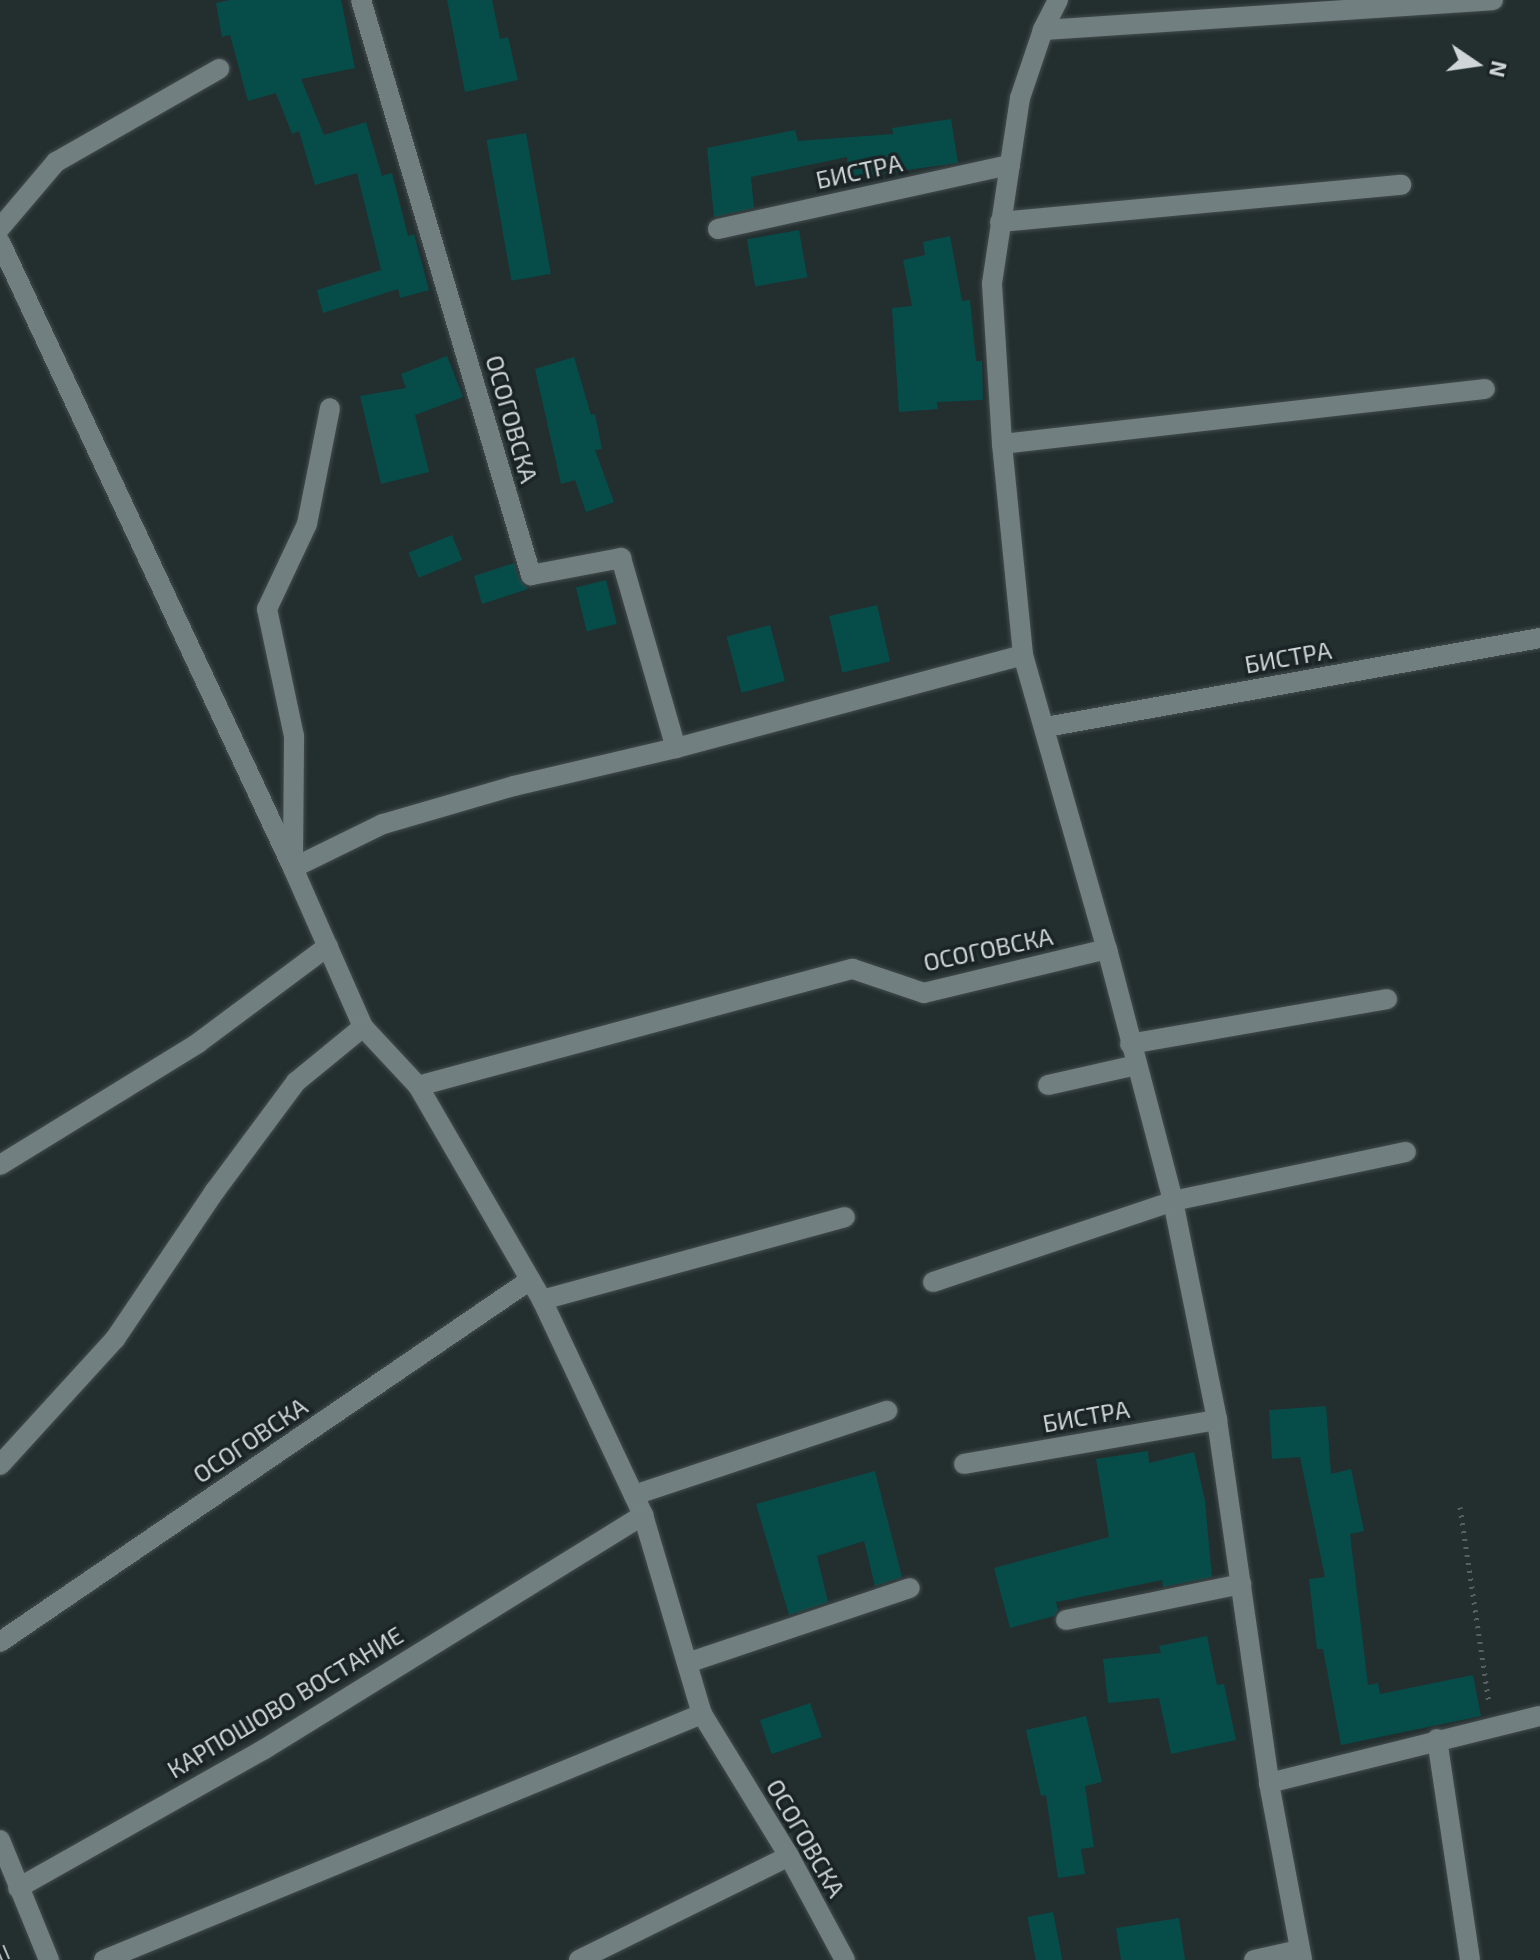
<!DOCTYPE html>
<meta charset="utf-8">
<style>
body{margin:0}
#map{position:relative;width:1540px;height:1960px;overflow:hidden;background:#232e2f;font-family:"Exo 2",sans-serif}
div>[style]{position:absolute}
.building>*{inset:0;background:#064d4a;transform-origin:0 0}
.path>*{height:5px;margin-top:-2.5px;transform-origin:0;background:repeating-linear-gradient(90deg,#576162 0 2px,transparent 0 8px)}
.roads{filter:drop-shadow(0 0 2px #434c4d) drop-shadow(0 0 2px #434c4d)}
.minor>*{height:20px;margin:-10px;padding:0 10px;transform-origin:10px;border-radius:10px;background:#727f81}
.rail>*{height:9px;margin-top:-4.5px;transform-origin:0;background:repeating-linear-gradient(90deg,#1a2426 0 18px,#b2b9ba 0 36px);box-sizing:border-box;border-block:2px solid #b2b9ba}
span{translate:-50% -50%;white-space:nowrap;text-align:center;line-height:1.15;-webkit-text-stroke:7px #1a2426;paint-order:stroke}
.street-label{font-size:24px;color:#d0d6d7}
.north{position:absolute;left:1436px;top:24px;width:80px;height:80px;-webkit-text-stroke:6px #1a2426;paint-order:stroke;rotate:103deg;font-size:22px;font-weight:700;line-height:32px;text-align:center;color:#d0d6d7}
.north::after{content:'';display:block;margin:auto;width:28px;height:36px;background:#d0d6d7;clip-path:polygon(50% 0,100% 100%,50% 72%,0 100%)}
</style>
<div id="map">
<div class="building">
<i style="clip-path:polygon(230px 0,341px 0,355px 68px,301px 79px,324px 135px,366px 122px,382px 176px,392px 173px,408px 236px,414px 234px,429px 290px,400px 298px,398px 289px,323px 313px,317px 290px,381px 270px,357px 173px,315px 185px,299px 131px,292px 134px,276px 93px,248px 101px,230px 35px,222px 37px,216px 3px)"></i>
<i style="clip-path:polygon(447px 0,492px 0,500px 39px,508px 37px,518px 80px,465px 92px)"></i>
<i style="clip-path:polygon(951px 119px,958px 163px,848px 178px,847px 157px,751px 177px,754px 208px,714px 217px,707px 148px,795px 130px,798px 141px,893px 134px,892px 128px)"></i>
<i style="left:526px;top:133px;width:143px;height:40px;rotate:80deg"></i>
<i style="left:799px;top:230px;width:48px;height:53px;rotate:80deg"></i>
<i style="clip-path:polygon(950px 236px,962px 301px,970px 300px,976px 361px,982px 361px,983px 400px,937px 402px,938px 409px,899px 412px,892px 308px,912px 306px,903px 260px,925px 255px,923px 242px)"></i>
<i style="clip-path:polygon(447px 356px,463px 397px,415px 415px,429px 472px,381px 484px,360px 396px,406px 388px,401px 374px)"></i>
<i style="clip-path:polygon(574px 357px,591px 415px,595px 414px,602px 449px,595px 450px,614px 502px,586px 512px,575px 480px,561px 484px,535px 369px)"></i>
<i style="left:452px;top:535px;width:27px;height:47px;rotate:68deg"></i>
<i style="clip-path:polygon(514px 563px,519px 579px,528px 589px,482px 604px,474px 576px)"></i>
<i style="left:606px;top:580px;width:45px;height:31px;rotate:76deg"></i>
<i style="left:877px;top:605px;width:58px;height:49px;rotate:77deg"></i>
<i style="left:770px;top:625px;width:58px;height:45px;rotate:75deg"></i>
<i style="clip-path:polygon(1326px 1406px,1331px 1474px,1351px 1469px,1364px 1531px,1350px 1534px,1368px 1685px,1378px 1683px,1380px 1694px,1473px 1675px,1481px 1716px,1341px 1745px,1323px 1649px,1317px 1649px,1309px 1579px,1325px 1577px,1300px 1457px,1272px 1459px,1269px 1410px)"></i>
<i style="clip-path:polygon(1148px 1451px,1149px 1463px,1194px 1452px,1205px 1501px,1212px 1577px,1163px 1587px,1162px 1580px,1056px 1602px,1058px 1610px,1054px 1616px,1010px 1628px,994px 1568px,1109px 1537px,1096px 1459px)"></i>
<i style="clip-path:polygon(875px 1471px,902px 1577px,875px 1586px,864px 1541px,817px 1556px,828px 1602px,789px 1615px,756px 1504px)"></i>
<i style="clip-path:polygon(1207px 1636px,1217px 1685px,1224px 1684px,1236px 1740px,1171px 1754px,1159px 1698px,1108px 1703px,1103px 1659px,1161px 1653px,1159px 1646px)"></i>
<i style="left:810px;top:1703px;width:36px;height:53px;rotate:71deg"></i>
<i style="clip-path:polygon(1086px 1716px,1102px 1782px,1085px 1786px,1094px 1847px,1081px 1849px,1085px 1874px,1058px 1878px,1046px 1795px,1041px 1796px,1026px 1730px)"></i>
<i style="left:1053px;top:1912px;width:49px;height:26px;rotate:79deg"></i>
<i style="clip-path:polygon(1179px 1918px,1185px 1960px,1121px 1960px,1116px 1928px)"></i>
</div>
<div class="path">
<i style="left:1460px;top:1507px;width:199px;rotate:81.6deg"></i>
</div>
<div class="roads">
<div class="minor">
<i style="left:361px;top:0;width:600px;rotate:73.53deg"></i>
<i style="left:531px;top:575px;width:92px;rotate:-10.7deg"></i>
<i style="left:621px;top:558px;width:198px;rotate:73.9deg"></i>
<i style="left:1058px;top:0;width:34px;rotate:117deg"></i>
<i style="left:1043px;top:30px;width:72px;rotate:108.7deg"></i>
<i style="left:1020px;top:98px;width:188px;rotate:98.6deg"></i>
<i style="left:992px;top:284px;width:160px;rotate:86.4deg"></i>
<i style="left:1002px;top:444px;width:212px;rotate:84.3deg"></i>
<i style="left:1023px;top:655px;width:306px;rotate:74.1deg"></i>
<i style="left:1107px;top:949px;width:260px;rotate:75.3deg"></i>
<i style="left:1173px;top:1201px;width:223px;rotate:78.6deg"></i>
<i style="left:1217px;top:1420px;width:367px;rotate:81.8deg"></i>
<i style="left:1269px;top:1783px;width:180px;rotate:79.4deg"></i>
<i style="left:1043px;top:30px;width:451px;rotate:-3.8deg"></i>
<i style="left:1000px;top:222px;width:403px;rotate:-5.3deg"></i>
<i style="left:0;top:228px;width:87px;rotate:-49.7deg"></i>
<i style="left:56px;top:162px;width:188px;rotate:-29.7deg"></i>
<i style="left:718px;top:229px;width:299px;rotate:-12.4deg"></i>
<i style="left:0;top:242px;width:691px;rotate:64.92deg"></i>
<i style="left:293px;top:868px;width:174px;rotate:66.2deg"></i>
<i style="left:363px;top:1027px;width:81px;rotate:47deg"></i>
<i style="left:418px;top:1086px;width:247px;rotate:59.9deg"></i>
<i style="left:542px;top:1300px;width:238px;rotate:64.8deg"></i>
<i style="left:643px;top:1515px;width:208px;rotate:73.5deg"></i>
<i style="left:702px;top:1714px;width:167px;rotate:58.5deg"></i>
<i style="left:789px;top:1856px;width:118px;rotate:61.7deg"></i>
<i style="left:1002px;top:444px;width:486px;rotate:-6.5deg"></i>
<i style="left:1046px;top:727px;width:502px;rotate:-10.21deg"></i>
<i style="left:293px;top:860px;width:124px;rotate:-89.5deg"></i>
<i style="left:294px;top:736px;width:130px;rotate:-102deg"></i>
<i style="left:267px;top:609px;width:94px;rotate:-64.8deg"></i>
<i style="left:307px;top:524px;width:118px;rotate:-78.8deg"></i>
<i style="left:293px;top:868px;width:100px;rotate:-26.1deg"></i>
<i style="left:383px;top:824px;width:136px;rotate:-16.2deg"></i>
<i style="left:514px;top:786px;width:166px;rotate:-13.2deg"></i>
<i style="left:676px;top:748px;width:359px;rotate:-15deg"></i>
<i style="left:1130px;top:1044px;width:261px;rotate:-9.9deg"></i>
<i style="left:1048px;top:1085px;width:91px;rotate:-12.7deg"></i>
<i style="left:418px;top:1086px;width:450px;rotate:-15.1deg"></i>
<i style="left:853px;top:969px;width:75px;rotate:18.7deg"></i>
<i style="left:924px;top:993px;width:188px;rotate:-13.5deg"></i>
<i style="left:0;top:1165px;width:233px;rotate:-31.6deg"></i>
<i style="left:198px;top:1043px;width:162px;rotate:-36.7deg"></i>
<i style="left:933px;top:1282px;width:253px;rotate:-18.6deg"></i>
<i style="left:1173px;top:1201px;width:238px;rotate:-11.9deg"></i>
<i style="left:542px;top:1300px;width:314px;rotate:-15.3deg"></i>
<i style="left:964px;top:1464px;width:257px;rotate:-9.9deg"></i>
<i style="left:0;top:1465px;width:171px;rotate:-47.6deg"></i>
<i style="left:115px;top:1339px;width:179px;rotate:-56deg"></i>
<i style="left:215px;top:1191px;width:136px;rotate:-53.4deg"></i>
<i style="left:296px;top:1082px;width:87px;rotate:-39.4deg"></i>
<i style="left:634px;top:1495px;width:267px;rotate:-18.4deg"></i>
<i style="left:1066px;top:1620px;width:179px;rotate:-11.6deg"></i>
<i style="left:0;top:1642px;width:642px;rotate:-34.33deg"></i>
<i style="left:687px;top:1663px;width:235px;rotate:-18.6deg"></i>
<i style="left:1437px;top:1739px;width:223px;rotate:81.5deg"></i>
<i style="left:1269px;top:1783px;width:279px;rotate:-13.9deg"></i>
<i style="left:0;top:1840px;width:130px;rotate:67.8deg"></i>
<i style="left:18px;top:1888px;width:281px;rotate:-29.4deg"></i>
<i style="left:263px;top:1750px;width:447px;rotate:-31.7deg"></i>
<i style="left:104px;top:1960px;width:647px;rotate:-22.36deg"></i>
<i style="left:579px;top:1960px;width:234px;rotate:-26.3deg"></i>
<i style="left:1254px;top:1960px;width:46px;rotate:-12.5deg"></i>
</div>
</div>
<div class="rail">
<i style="left:0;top:1946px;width:15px;rotate:67deg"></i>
</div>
<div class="street-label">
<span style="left:859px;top:171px;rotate:-12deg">БИСТРА</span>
<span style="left:512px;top:419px;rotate:74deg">ОСОГОВСКА</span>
<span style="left:1288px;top:657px;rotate:-10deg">БИСТРА</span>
<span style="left:988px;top:949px;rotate:-12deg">ОСОГОВСКА</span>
<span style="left:1086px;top:1416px;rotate:-10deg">БИСТРА</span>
<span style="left:250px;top:1440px;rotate:-34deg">ОСОГОВСКА</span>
<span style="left:285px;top:1702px;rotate:-31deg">КАРПОШОВО ВОСТАНИЕ</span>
<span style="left:806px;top:1838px;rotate:60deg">ОСОГОВСКА</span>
</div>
<div class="north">N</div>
</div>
